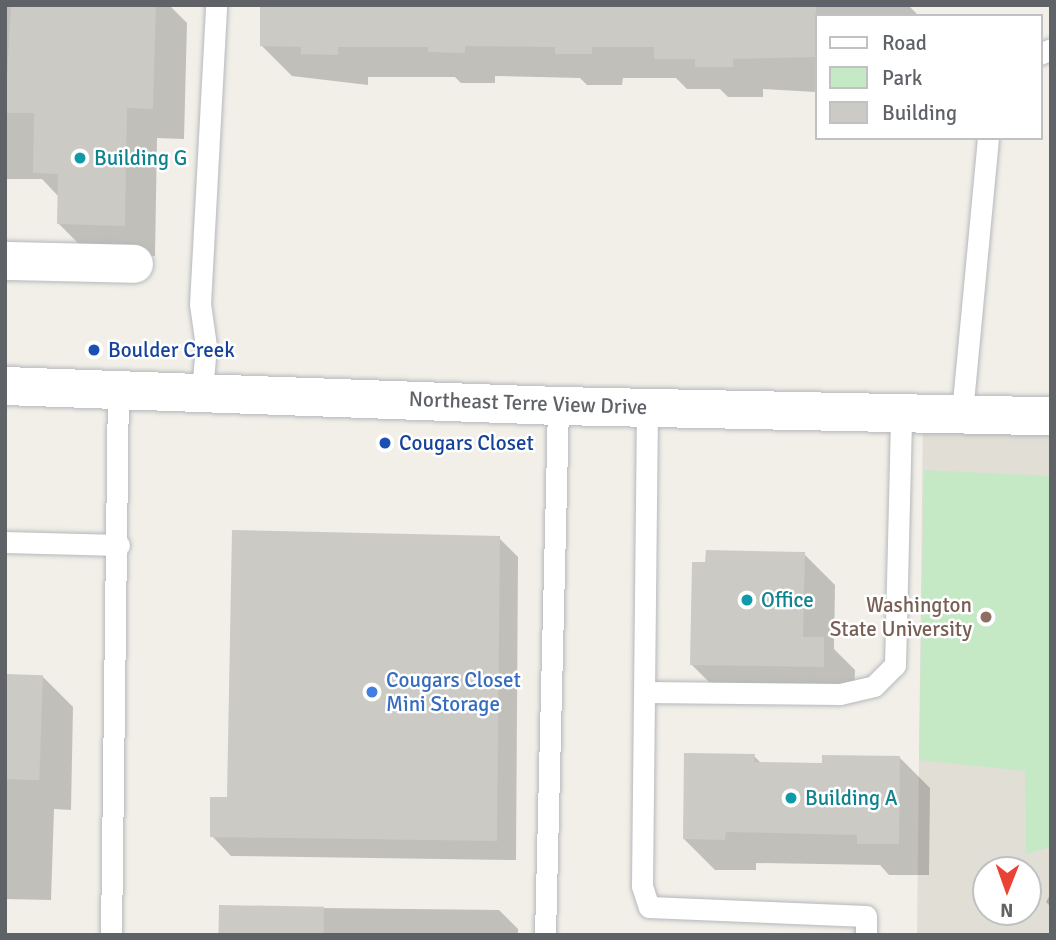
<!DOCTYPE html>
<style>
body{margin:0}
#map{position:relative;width:1056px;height:940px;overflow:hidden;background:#f1efe8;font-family:Signika,sans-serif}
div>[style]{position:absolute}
.education>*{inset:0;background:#e1ded6}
.green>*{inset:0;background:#c5e8c5}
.shadow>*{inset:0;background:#0003}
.building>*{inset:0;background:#cccac5;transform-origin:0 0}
.roads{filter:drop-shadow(0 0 2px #b5b8bc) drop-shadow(0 0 2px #b5b8bc)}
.lane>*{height:21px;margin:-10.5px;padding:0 10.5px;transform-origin:10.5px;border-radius:10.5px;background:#fff}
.street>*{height:38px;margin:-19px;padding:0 19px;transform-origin:19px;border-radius:19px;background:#fff}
.secondary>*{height:38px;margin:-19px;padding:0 19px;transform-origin:19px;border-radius:19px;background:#fff}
.dots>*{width:19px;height:19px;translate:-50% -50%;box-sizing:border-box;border:4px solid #fff;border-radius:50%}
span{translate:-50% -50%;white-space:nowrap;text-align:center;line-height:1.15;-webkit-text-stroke:5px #fff;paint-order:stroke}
.culture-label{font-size:21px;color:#0d838f}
.left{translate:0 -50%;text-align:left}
.transit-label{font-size:21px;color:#164399}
.street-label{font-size:21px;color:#5f6368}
.education-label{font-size:21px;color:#785e54}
.right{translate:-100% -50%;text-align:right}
.shop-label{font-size:21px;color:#366cbe}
.frame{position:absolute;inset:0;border:7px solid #5f6368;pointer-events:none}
.legend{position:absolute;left:815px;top:14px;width:228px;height:126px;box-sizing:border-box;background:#fff;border:2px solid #bfc1c3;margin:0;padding:9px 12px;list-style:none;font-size:21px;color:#5f6368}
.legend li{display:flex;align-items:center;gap:14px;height:35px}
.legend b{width:35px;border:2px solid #bfc1c3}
.north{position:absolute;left:972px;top:856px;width:70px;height:70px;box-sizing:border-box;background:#fff;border:2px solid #bfc1c3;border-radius:50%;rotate:181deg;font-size:19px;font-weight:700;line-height:28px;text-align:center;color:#5f6368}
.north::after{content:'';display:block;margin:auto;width:24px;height:32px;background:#ea4335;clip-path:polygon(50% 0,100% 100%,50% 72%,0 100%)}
</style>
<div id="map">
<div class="education">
<i style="clip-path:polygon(evenodd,923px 413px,1051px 416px,1051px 935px,917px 935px,923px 413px,986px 870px,1028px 870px,1028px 912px,986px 912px,986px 870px)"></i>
</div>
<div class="green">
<i style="clip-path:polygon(924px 470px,1051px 476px,1051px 847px,1026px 854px,1025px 771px,919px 760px)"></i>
</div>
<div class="shadow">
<i style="clip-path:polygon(5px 5px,169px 5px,187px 23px,184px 139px,157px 138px,155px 256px,89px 254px,58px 223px,59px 197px,42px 179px,5px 179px)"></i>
<i style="clip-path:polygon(262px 5px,908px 5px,919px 16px,816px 16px,816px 92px,763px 89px,763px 97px,728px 97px,720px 89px,687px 89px,676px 78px,623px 78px,622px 85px,587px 85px,580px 78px,495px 76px,495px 83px,461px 83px,455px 77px,368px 77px,368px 85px,292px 76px,261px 45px)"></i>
<i style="clip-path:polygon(499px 538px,518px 557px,516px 860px,231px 856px,212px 836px)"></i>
<i style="clip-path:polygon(804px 554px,835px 585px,834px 649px,855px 670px,854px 697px,722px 695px,691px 664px)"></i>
<i style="clip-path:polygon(5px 675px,42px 676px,73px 707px,71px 810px,54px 809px,51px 900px,5px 899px)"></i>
<i style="clip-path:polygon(754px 756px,762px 764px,823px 765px,899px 757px,930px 788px,929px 875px,889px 875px,880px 865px,756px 863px,756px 870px,715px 870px,684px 839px)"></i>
<i style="clip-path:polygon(1051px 893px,1051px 907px,1046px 902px)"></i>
<i style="clip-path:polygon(221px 907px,499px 910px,518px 929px,518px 935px,219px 935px)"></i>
</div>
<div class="building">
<i style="clip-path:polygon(11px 5px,156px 5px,153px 109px,127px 108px,125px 226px,57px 224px,58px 174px,33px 173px,34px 113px,5px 113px)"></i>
<i style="clip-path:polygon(260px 5px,816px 5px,816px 57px,733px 59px,733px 67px,695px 67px,695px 59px,654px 59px,654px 47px,592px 47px,592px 54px,555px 54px,555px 47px,465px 46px,465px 53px,428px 52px,428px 47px,338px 47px,338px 55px,301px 54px,301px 47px,260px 46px)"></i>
<i style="clip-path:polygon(232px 530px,500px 536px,497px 841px,210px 837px,210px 797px,227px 797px)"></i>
<i style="clip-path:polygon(706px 550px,805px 552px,803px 637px,824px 637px,824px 667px,690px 665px,692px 562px,705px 562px)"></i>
<i style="left:5px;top:674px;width:38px;height:105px;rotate:2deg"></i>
<i style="clip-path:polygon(684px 753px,755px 754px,754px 762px,822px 763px,822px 755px,900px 756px,899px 844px,857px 844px,857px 835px,726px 832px,725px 840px,683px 839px)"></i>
<i style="left:219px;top:905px;width:105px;height:30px;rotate:1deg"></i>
</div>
<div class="roads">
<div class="lane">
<i style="left:1040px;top:54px;width:12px;rotate:-24deg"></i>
<i style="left:202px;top:391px;width:45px;rotate:-84.9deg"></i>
<i style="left:206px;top:346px;width:42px;rotate:-98.1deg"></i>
<i style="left:200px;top:304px;width:299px;rotate:-86.9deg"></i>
<i style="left:647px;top:408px;width:478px;rotate:90.6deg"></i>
<i style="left:642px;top:886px;width:22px;rotate:72deg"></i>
<i style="left:649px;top:907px;width:217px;rotate:2.4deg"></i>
<i style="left:866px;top:916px;width:19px;rotate:90deg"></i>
<i style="left:962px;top:413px;width:276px;rotate:-84.6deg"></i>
<i style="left:5px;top:542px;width:114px;rotate:1.5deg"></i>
<i style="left:644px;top:692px;width:196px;rotate:0.6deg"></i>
<i style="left:840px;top:694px;width:35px;rotate:-13deg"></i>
<i style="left:874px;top:686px;width:30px;rotate:-45deg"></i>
<i style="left:895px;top:665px;width:252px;rotate:-88.6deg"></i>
<i style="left:111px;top:935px;width:546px;rotate:-89.27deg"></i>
<i style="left:545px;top:935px;width:529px;rotate:-88.59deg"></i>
</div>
<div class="street">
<i style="left:5px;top:261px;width:129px;rotate:1.3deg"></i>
</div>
<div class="secondary">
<i style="left:5px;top:386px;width:553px;rotate:2.07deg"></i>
<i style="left:558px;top:406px;width:493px;rotate:1.2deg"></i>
</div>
</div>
<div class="dots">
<i style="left:80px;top:158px;background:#0f9aa8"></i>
<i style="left:94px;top:350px;background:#1a4fb4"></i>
<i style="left:385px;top:443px;background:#1a4fb4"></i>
<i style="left:747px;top:600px;background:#0f9aa8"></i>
<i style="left:986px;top:617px;background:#8d6e63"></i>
<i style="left:372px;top:692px;background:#3f7fe0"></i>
<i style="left:791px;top:798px;background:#0f9aa8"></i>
</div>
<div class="culture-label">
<span class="left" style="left:94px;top:158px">Building G</span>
<span class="left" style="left:761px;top:600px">Office</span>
<span class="left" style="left:805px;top:798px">Building A</span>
</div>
<div class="transit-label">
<span class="left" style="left:108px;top:350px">Boulder Creek</span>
<span class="left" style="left:399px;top:443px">Cougars Closet</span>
</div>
<div class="street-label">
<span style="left:528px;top:403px;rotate:2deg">Northeast Terre View Drive</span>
</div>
<div class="education-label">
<span class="right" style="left:972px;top:617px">Washington<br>State University</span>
</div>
<div class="shop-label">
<span class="left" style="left:386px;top:692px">Cougars Closet<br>Mini Storage</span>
</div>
<div class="frame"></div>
<ul class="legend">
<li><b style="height:9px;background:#fff"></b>Road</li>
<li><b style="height:19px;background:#c5e8c5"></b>Park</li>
<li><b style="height:19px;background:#cccac5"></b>Building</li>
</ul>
<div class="north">N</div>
</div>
